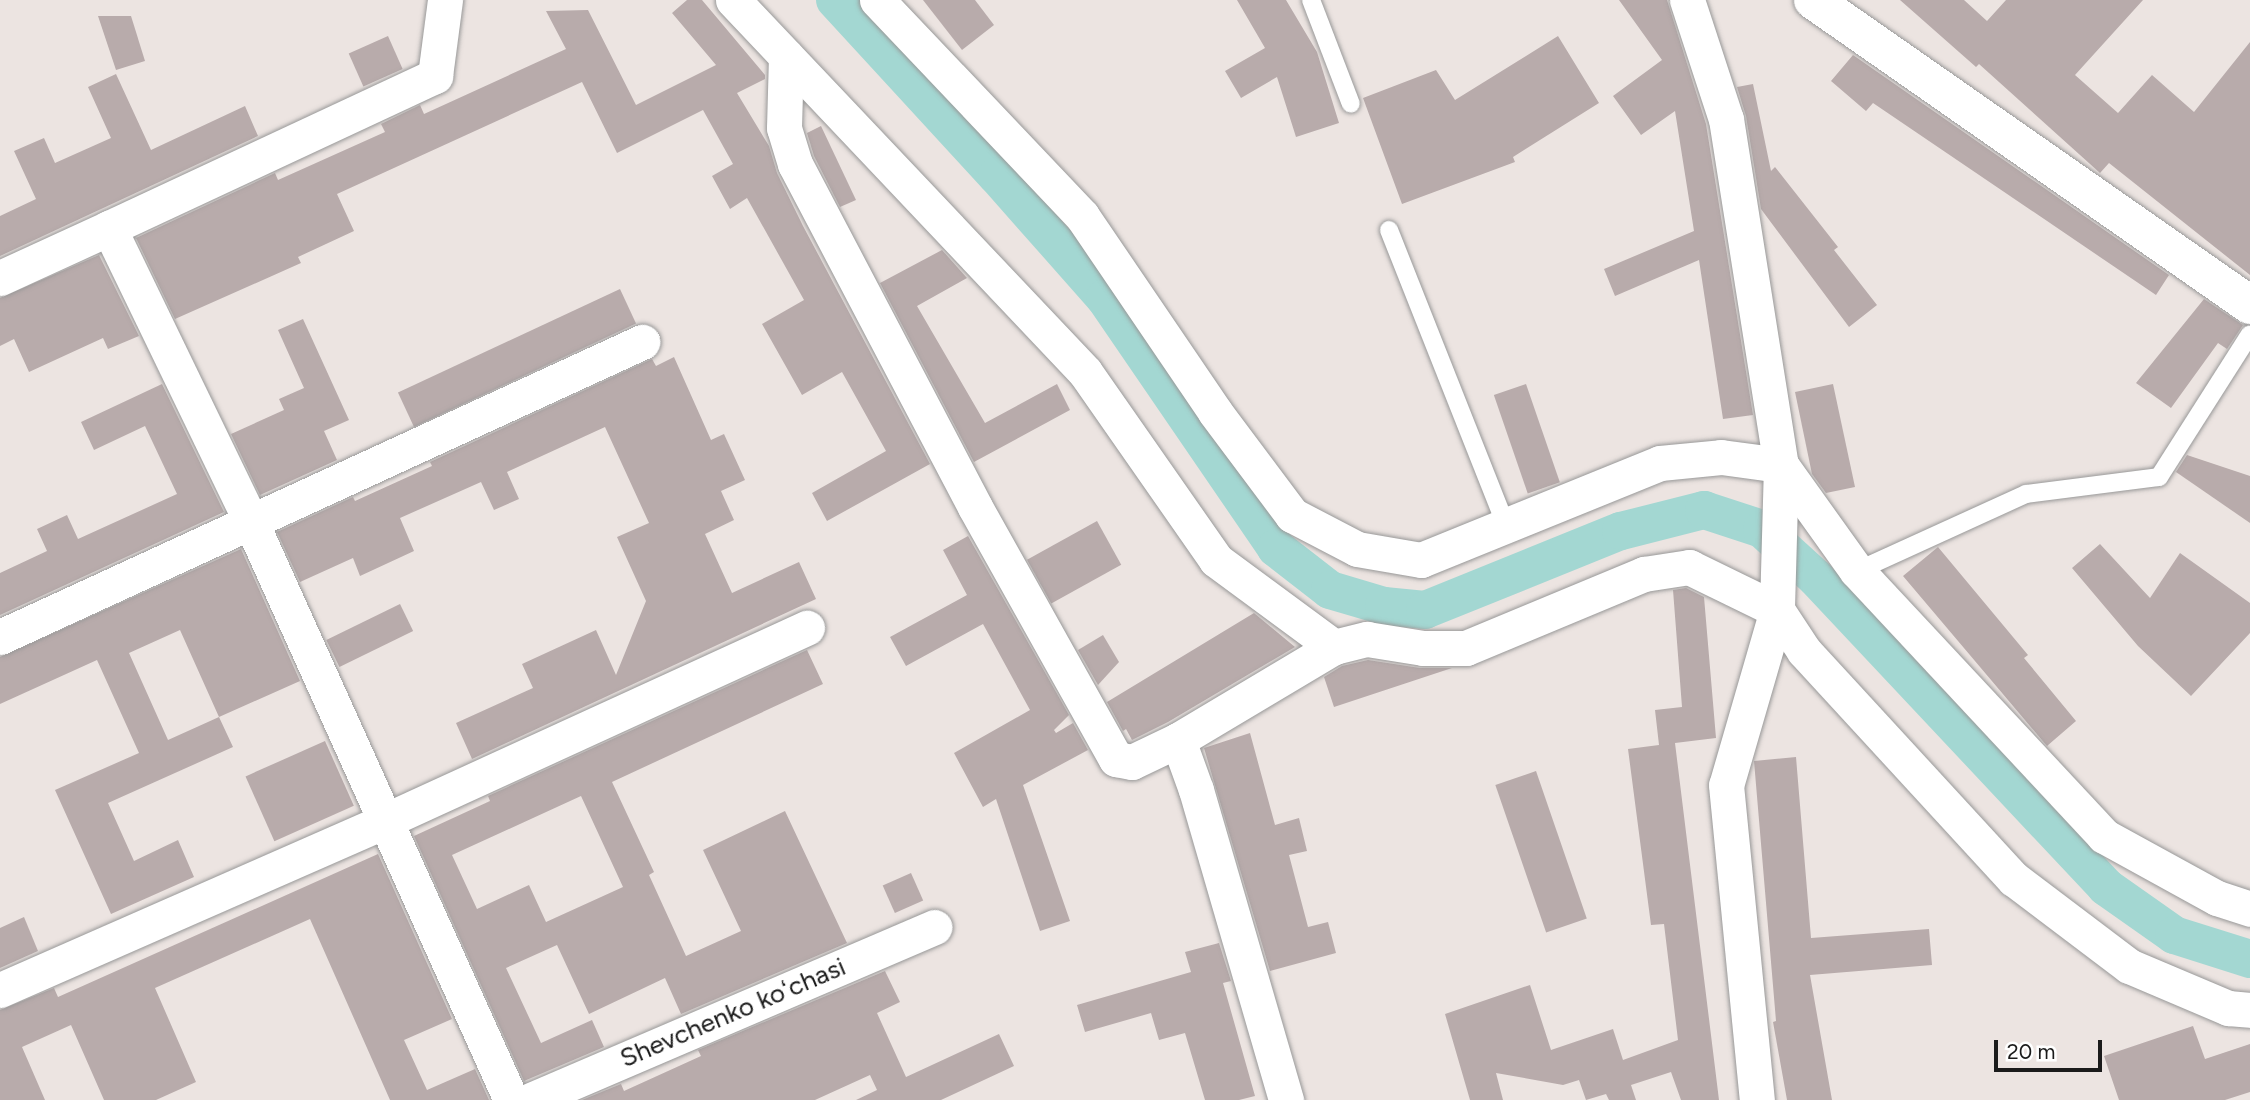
<!DOCTYPE html>
<meta charset="utf-8">
<style>
body{margin:0}
#map{position:relative;width:2250px;height:1100px;overflow:hidden;background:#ece4e1;font-family:Figtree,sans-serif}
div>[style]{position:absolute}
.canal>*{height:38px;margin:-19px;padding:0 19px;transform-origin:19px;border-radius:19px;background:#a3d7d2}
.building>*{inset:0;background:#b8abab;transform-origin:0 0}
.roads{filter:drop-shadow(0 0 2px #989898) drop-shadow(0 0 2px #989898)}
.service>*{height:18px;margin:-9px;padding:0 9px;transform-origin:9px;border-radius:9px;background:#fff}
.minor>*{height:35px;margin:-17.5px;padding:0 17.5px;transform-origin:17.5px;border-radius:17.5px;background:#fff}
.tertiary>*{height:38px;margin:-19px;padding:0 19px;transform-origin:19px;border-radius:19px;background:#fff}
span{translate:-50% -50%;white-space:nowrap;text-align:center;line-height:1.15;-webkit-text-stroke:6px #fff;paint-order:stroke}
.street-label{font-size:26px;color:#1b1b1b}
.scale{position:absolute;left:1994px;top:1040px;width:108px;height:32px;box-sizing:border-box;border:4px solid #1b1b1b;border-top:0;padding-left:9px;font-size:21px;line-height:24px;white-space:nowrap;color:#1b1b1b;-webkit-text-stroke:5px #fff;paint-order:stroke}
</style>
<div id="map">
<div class="canal">
<i style="left:835px;top:0;width:239px;rotate:47.4deg"></i>
<i style="left:997px;top:176px;width:163px;rotate:48.5deg"></i>
<i style="left:1105px;top:298px;width:303px;rotate:55.6deg"></i>
<i style="left:1276px;top:548px;width:68px;rotate:37.9deg"></i>
<i style="left:1330px;top:590px;width:56px;rotate:16.5deg"></i>
<i style="left:1384px;top:606px;width:41px;rotate:5.6deg"></i>
<i style="left:1425px;top:610px;width:211px;rotate:-22deg"></i>
<i style="left:1621px;top:531px;width:86px;rotate:-14.2deg"></i>
<i style="left:1704px;top:510px;width:61px;rotate:18.1deg"></i>
<i style="left:1762px;top:529px;width:73px;rotate:42.2deg"></i>
<i style="left:1816px;top:578px;width:424px;rotate:46.8deg"></i>
<i style="left:2106px;top:887px;width:83px;rotate:35.2deg"></i>
<i style="left:2174px;top:935px;width:80px;rotate:17.5deg"></i>
</div>
<div class="building">
<i style="clip-path:polygon(687px 0,702px 0,765px 75px,765px 79px,737px 93px,769px 146px,777px 173px,803px 226px,930px 464px,827px 521px,812px 493px,886px 451px,842px 372px,802px 395px,762px 324px,804px 300px,747px 198px,730px 209px,712px 176px,733px 164px,703px 110px,617px 153px,582px 82px,337px 194px,354px 231px,298px 257px,301px 263px,175px 319px,136px 238px,275px 173px,278px 180px,385px 132px,381px 124px,420px 105px,424px 114px,566px 49px,546px 11px,588px 10px,636px 105px,716px 65px,672px 13px)"></i>
<i style="clip-path:polygon(923px 0,975px 0,994px 25px,962px 50px)"></i>
<i style="clip-path:polygon(1237px 0,1286px 0,1317px 52px,1339px 123px,1296px 137px,1277px 77px,1241px 98px,1225px 71px,1265px 48px)"></i>
<i style="clip-path:polygon(1619px 0,1667px 0,1706px 124px,1753px 415px,1723px 419px,1699px 260px,1615px 296px,1604px 269px,1694px 231px,1675px 111px,1641px 135px,1613px 96px,1662px 60px)"></i>
<i style="clip-path:polygon(1900px 0,1964px 0,1987px 21px,2006px 0,2143px 0,2075px 75px,2118px 113px,2152px 75px,2194px 112px,2250px 42px,2250px 275px,2109px 163px,2100px 173px,1979px 64px,1976px 67px)"></i>
<i style="clip-path:polygon(98px 16px,131px 16px,145px 61px,116px 70px)"></i>
<i style="left:388px;top:36px;width:36px;height:43px;rotate:66deg"></i>
<i style="clip-path:polygon(1558px 36px,1599px 103px,1513px 157px,1515px 162px,1402px 204px,1363px 98px,1436px 70px,1455px 100px)"></i>
<i style="clip-path:polygon(1853px 55px,2169px 275px,2156px 295px,1873px 103px,1866px 111px,1831px 81px)"></i>
<i style="clip-path:polygon(116px 74px,151px 150px,245px 106px,258px 136px,0 256px,0 216px,36px 199px,14px 151px,44px 138px,55px 163px,111px 138px,88px 87px)"></i>
<i style="clip-path:polygon(1753px 84px,1771px 171px,1775px 167px,1838px 247px,1834px 250px,1877px 305px,1849px 327px,1761px 209px,1746px 116px,1737px 87px)"></i>
<i style="clip-path:polygon(821px 126px,856px 200px,840px 207px,814px 156px,807px 133px)"></i>
<i style="clip-path:polygon(942px 250px,967px 278px,917px 306px,985px 423px,1057px 384px,1070px 410px,974px 462px,880px 283px)"></i>
<i style="clip-path:polygon(99px 255px,139px 336px,108px 349px,103px 338px,29px 372px,14px 339px,0 346px,0 298px)"></i>
<i style="left:620px;top:289px;width:38px;height:245px;rotate:65deg"></i>
<i style="clip-path:polygon(2204px 299px,2243px 325px,2227px 349px,2218px 343px,2171px 408px,2136px 383px)"></i>
<i style="clip-path:polygon(303px 319px,349px 420px,324px 431px,337px 460px,260px 495px,231px 434px,284px 410px,279px 399px,304px 388px,278px 330px)"></i>
<i style="clip-path:polygon(674px 357px,711px 440px,724px 434px,745px 480px,721px 491px,734px 520px,705px 534px,732px 593px,799px 562px,816px 599px,472px 759px,456px 723px,533px 688px,522px 664px,596px 630px,616px 675px,646px 601px,617px 537px,649px 523px,605px 427px,507px 472px,519px 499px,494px 510px,481px 482px,400px 518px,414px 551px,360px 576px,353px 558px,300px 582px,277px 532px,353px 497px,355px 501px,432px 466px,430px 462px,652px 359px,656px 366px)"></i>
<i style="clip-path:polygon(162px 384px,224px 512px,0 615px,0 573px,47px 551px,37px 529px,67px 515px,78px 539px,177px 494px,145px 426px,94px 450px,81px 422px)"></i>
<i style="left:1526px;top:384px;width:104px;height:34px;rotate:71deg"></i>
<i style="clip-path:polygon(1833px 384px,1855px 487px,1826px 493px,1812px 474px,1795px 392px)"></i>
<i style="clip-path:polygon(2187px 455px,2250px 476px,2250px 523px,2176px 472px)"></i>
<i style="left:1097px;top:521px;width:50px;height:80px;rotate:61deg"></i>
<i style="clip-path:polygon(968px 536px,1069px 715px,1054px 730px,1056px 733px,1073px 723px,1088px 750px,1023px 785px,1070px 921px,1040px 931px,996px 799px,983px 807px,954px 753px,1030px 710px,983px 624px,906px 666px,890px 637px,967px 595px,943px 550px)"></i>
<i style="clip-path:polygon(2100px 544px,2150px 598px,2180px 553px,2250px 603px,2250px 633px,2191px 696px,2138px 646px,2072px 568px)"></i>
<i style="clip-path:polygon(1938px 547px,2028px 655px,2024px 658px,2076px 721px,2047px 746px,1903px 576px)"></i>
<i style="clip-path:polygon(evenodd,241px 549px,300px 681px,219px 717px,233px 747px,108px 803px,134px 861px,178px 840px,194px 877px,111px 914px,55px 790px,139px 753px,97px 660px,0 704px,0 657px,241px 549px,180px 630px,219px 717px,168px 740px,129px 653px,180px 630px)"></i>
<i style="clip-path:polygon(1686px 588px,1704px 597px,1716px 738px,1675px 743px,1719px 1100px,1681px 1100px,1671px 1072px,1631px 1085px,1636px 1100px,1609px 1100px,1606px 1094px,1586px 1100px,1579px 1080px,1563px 1085px,1496px 1073px,1503px 1100px,1470px 1100px,1445px 1014px,1530px 985px,1551px 1050px,1613px 1029px,1623px 1060px,1678px 1040px,1664px 924px,1651px 925px,1628px 749px,1659px 745px,1655px 710px,1682px 707px,1673px 590px)"></i>
<i style="left:400px;top:604px;width:30px;height:82px;rotate:64deg"></i>
<i style="clip-path:polygon(1254px 613px,1295px 647px,1168px 722px,1132px 740px,1126px 729px,1123px 731px,1107px 702px)"></i>
<i style="clip-path:polygon(1103px 635px,1119px 662px,1098px 685px,1078px 650px)"></i>
<i style="clip-path:polygon(evenodd,807px 650px,823px 684px,612px 782px,654px 872px,649px 875px,686px 956px,741px 931px,703px 850px,785px 811px,847px 943px,681px 1014px,665px 978px,589px 1014px,557px 945px,506px 968px,541px 1043px,592px 1020px,604px 1047px,524px 1081px,414px 836px,490px 801px,488px 796px,807px 650px,581px 796px,623px 887px,546px 922px,529px 885px,477px 909px,452px 855px,581px 796px)"></i>
<i style="clip-path:polygon(1368px 660px,1420px 668px,1452px 668px,1334px 707px,1324px 677px,1342px 666px)"></i>
<i style="clip-path:polygon(1250px 733px,1275px 825px,1299px 818px,1307px 851px,1289px 855px,1308px 927px,1328px 922px,1336px 953px,1270px 971px,1204px 748px)"></i>
<i style="left:325px;top:741px;width:71px;height:87px;rotate:66deg"></i>
<i style="clip-path:polygon(1796px 757px,1811px 938px,1929px 929px,1932px 965px,1810px 975px,1832px 1100px,1787px 1100px,1773px 1022px,1776px 1021px,1754px 761px)"></i>
<i style="left:1536px;top:771px;width:156px;height:43px;rotate:71deg"></i>
<i style="clip-path:polygon(378px 854px,452px 1019px,404px 1040px,427px 1090px,475px 1069px,489px 1100px,390px 1100px,310px 919px,155px 988px,196px 1082px,156px 1100px,104px 1100px,71px 1025px,22px 1047px,45px 1100px,0 1100px,0 1010px,54px 988px,58px 997px)"></i>
<i style="left:911px;top:873px;width:30px;height:31px;rotate:66deg"></i>
<i style="clip-path:polygon(24px 917px,38px 951px,0 968px,0 928px)"></i>
<i style="clip-path:polygon(1219px 943px,1231px 981px,1223px 983px,1255px 1096px,1239px 1100px,1205px 1100px,1185px 1033px,1159px 1040px,1151px 1013px,1085px 1032px,1077px 1005px,1191px 972px,1185px 952px)"></i>
<i style="clip-path:polygon(885px 971px,900px 1002px,877px 1013px,906px 1077px,999px 1034px,1014px 1066px,941px 1100px,856px 1100px,877px 1090px,870px 1075px,815px 1100px,582px 1100px,621px 1084px,624px 1091px,701px 1056px,698px 1050px)"></i>
<i style="clip-path:polygon(2193px 1026px,2205px 1059px,2250px 1044px,2250px 1092px,2225px 1100px,2119px 1100px,2104px 1056px)"></i>
</div>
<div class="roads">
<div class="service">
<i style="left:1311px;top:0;width:111px;rotate:69deg"></i>
<i style="left:1389px;top:230px;width:317px;rotate:68.4deg"></i>
<i style="left:1857px;top:571px;width:186px;rotate:-24.5deg"></i>
<i style="left:2026px;top:494px;width:134px;rotate:-7.3deg"></i>
<i style="left:2159px;top:477px;width:169px;rotate:-57.5deg"></i>
</div>
<div class="minor">
<i style="left:733px;top:0;width:512px;rotate:46.58deg"></i>
<i style="left:1085px;top:372px;width:229px;rotate:55.1deg"></i>
<i style="left:1216px;top:560px;width:147px;rotate:36.4deg"></i>
<i style="left:877px;top:0;width:298px;rotate:46.5deg"></i>
<i style="left:1082px;top:216px;width:237px;rotate:55.8deg"></i>
<i style="left:1215px;top:412px;width:129px;rotate:53.2deg"></i>
<i style="left:1292px;top:515px;width:73px;rotate:27.6deg"></i>
<i style="left:1357px;top:549px;width:65px;rotate:9.8deg"></i>
<i style="left:1421px;top:560px;width:258px;rotate:-22.1deg"></i>
<i style="left:1660px;top:463px;width:61px;rotate:-5.6deg"></i>
<i style="left:1721px;top:457px;width:61px;rotate:7.6deg"></i>
<i style="left:1781px;top:465px;width:130px;rotate:54.4deg"></i>
<i style="left:1857px;top:571px;width:362px;rotate:47deg"></i>
<i style="left:2104px;top:836px;width:129px;rotate:28.8deg"></i>
<i style="left:2217px;top:898px;width:35px;rotate:18deg"></i>
<i style="left:1687px;top:0;width:125px;rotate:71.9deg"></i>
<i style="left:1726px;top:119px;width:350px;rotate:81deg"></i>
<i style="left:1781px;top:465px;width:145px;rotate:91.6deg"></i>
<i style="left:1777px;top:610px;width:182px;rotate:106.2deg"></i>
<i style="left:1726px;top:785px;width:317px;rotate:84.4deg"></i>
<i style="left:786px;top:56px;width:72px;rotate:91.6deg"></i>
<i style="left:784px;top:128px;width:38px;rotate:73deg"></i>
<i style="left:795px;top:164px;width:387px;rotate:62.3deg"></i>
<i style="left:975px;top:507px;width:289px;rotate:60.8deg"></i>
<i style="left:1116px;top:759px;width:16px;rotate:11deg"></i>
<i style="left:1132px;top:762px;width:51px;rotate:-25.6deg"></i>
<i style="left:1178px;top:740px;width:182px;rotate:-30.8deg"></i>
<i style="left:1334px;top:647px;width:34px;rotate:-14deg"></i>
<i style="left:1367px;top:639px;width:57px;rotate:9.1deg"></i>
<i style="left:1423px;top:648px;width:43px"></i>
<i style="left:1466px;top:648px;width:193px;rotate:-22.6deg"></i>
<i style="left:1644px;top:574px;width:46px;rotate:-8.8deg"></i>
<i style="left:1689px;top:567px;width:98px;rotate:26deg"></i>
<i style="left:1777px;top:610px;width:49px;rotate:56.6deg"></i>
<i style="left:1804px;top:651px;width:310px;rotate:47.4deg"></i>
<i style="left:2014px;top:879px;width:144px;rotate:37.1deg"></i>
<i style="left:2129px;top:966px;width:108px;rotate:23deg"></i>
<i style="left:2228px;top:1008px;width:22px;rotate:5deg"></i>
<i style="left:109px;top:228px;width:360px;rotate:-25deg"></i>
<i style="left:435px;top:76px;width:77px;rotate:-82.5deg"></i>
<i style="left:0;top:278px;width:120px;rotate:-24.6deg"></i>
<i style="left:109px;top:228px;width:324px;rotate:64.2deg"></i>
<i style="left:250px;top:520px;width:636px;rotate:65.77deg"></i>
<i style="left:0;top:637px;width:707px;rotate:-24.68deg"></i>
<i style="left:1178px;top:740px;width:53px;rotate:70.2deg"></i>
<i style="left:1196px;top:790px;width:323px;rotate:73.8deg"></i>
<i style="left:0;top:990px;width:423px;rotate:-23.7deg"></i>
<i style="left:387px;top:820px;width:462px;rotate:-24.6deg"></i>
<i style="left:531px;top:1100px;width:439px;rotate:-23.2deg"></i>
</div>
<div class="tertiary">
<i style="left:1813px;top:0;width:533px;rotate:34.91deg"></i>
</div>
</div>
<div class="street-label">
<span style="left:733px;top:1013px;rotate:-23deg">Shevchenko koʻchasi</span>
</div>
<div class="scale">20 m</div>
</div>
